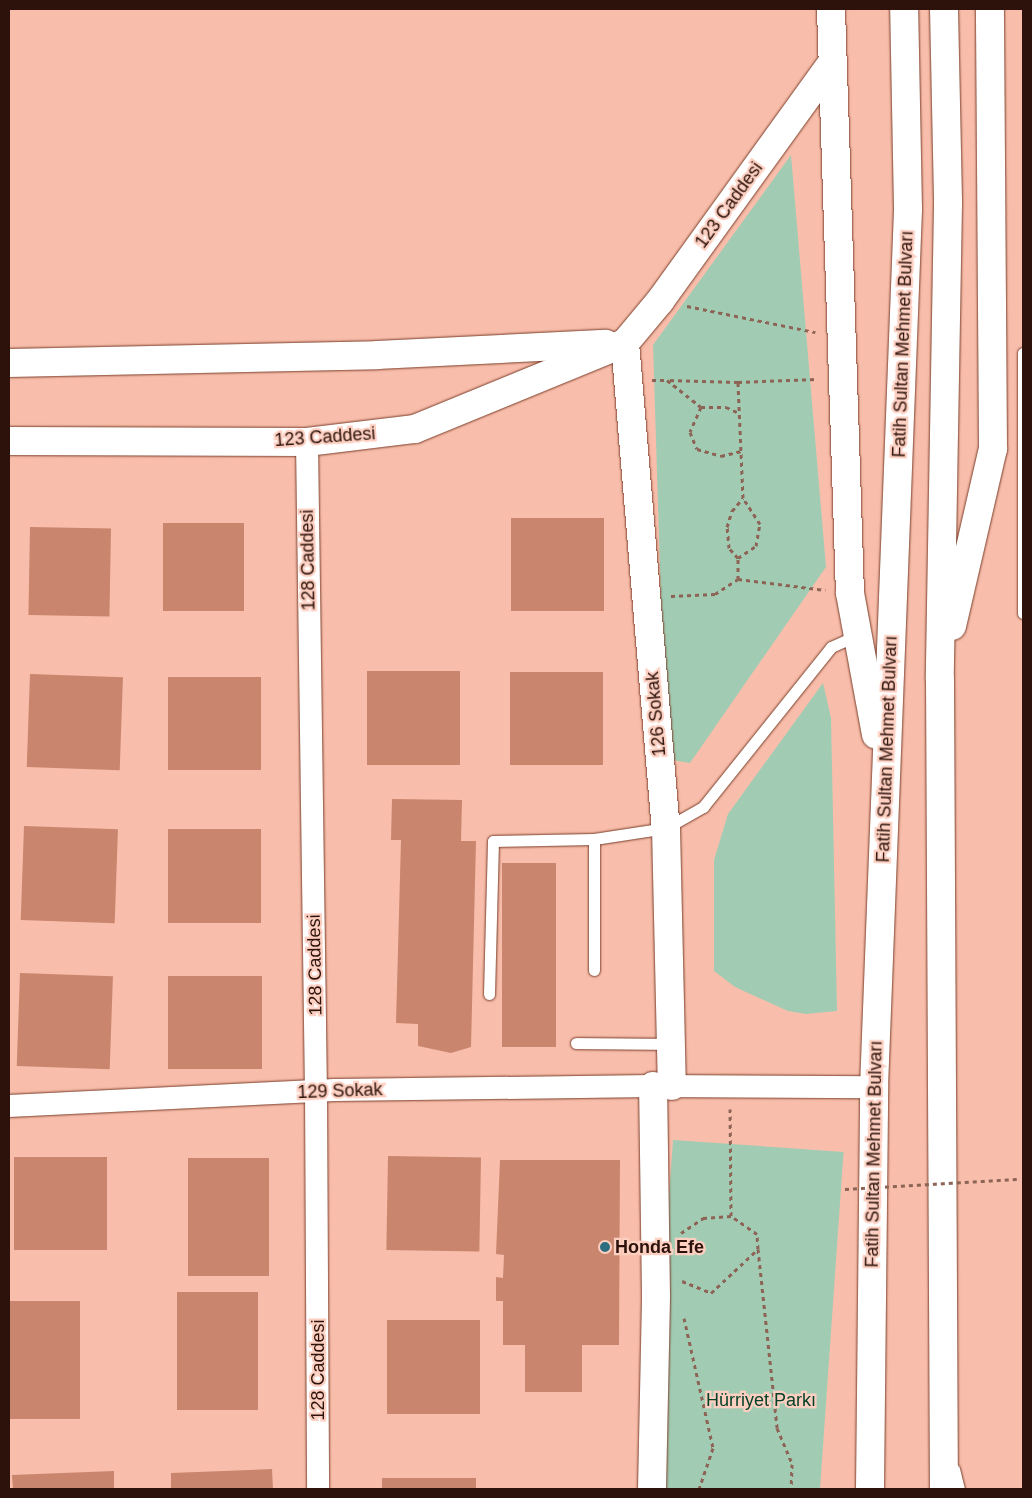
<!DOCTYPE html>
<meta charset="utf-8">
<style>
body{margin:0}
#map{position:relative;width:1032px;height:1498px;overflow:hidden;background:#f8beab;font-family:Helvetica,sans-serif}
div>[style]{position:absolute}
.green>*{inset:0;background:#a1ccb3;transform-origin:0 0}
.building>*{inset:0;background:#c9856d;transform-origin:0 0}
.path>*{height:3px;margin-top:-1.5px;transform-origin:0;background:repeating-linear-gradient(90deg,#8c6355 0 4px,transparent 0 8px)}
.roads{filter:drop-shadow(0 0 1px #7b3e2a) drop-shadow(0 0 1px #7b3e2a)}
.service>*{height:11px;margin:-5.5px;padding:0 5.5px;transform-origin:5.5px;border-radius:5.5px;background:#fff}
.minor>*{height:22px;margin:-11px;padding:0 11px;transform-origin:11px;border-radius:11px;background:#fff}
.tertiary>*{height:28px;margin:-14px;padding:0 14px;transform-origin:14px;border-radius:14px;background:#fff}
.secondary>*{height:28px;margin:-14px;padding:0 14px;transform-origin:14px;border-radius:14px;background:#fff}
.trunk>*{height:28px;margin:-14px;padding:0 14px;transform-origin:14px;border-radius:14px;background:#fff}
.path-bridge>*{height:3px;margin-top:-1.5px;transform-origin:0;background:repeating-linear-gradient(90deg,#8c6355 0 4px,transparent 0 8px)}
.dots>*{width:14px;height:14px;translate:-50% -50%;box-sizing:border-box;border:2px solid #fccfc1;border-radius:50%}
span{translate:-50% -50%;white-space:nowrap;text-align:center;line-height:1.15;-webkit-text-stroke:4.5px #fccfc1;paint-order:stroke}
.street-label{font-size:18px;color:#2c120a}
.poi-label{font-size:18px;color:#2c120a;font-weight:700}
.left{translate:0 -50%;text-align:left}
.park-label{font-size:18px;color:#044128}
.frame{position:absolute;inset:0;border:10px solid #2c120a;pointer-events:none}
</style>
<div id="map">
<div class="green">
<i style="clip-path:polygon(791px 155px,826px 567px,690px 763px,666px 759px,653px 345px)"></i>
<i style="clip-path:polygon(823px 683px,831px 718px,837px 1011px,806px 1014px,788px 1011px,735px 987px,714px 971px,714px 860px,728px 814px)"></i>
<i style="left:673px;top:1140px;width:171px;height:349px;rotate:4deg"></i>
</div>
<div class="building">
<i style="left:511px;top:518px;width:93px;height:93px"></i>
<i style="left:163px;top:523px;width:81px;height:88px"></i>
<i style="left:30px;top:527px;width:81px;height:88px;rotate:1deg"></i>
<i style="left:367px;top:671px;width:93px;height:94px"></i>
<i style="left:510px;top:672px;width:93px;height:93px"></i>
<i style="left:30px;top:674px;width:93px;height:93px;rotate:2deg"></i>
<i style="left:168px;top:677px;width:93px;height:93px"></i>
<i style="clip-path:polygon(392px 799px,462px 800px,461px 841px,476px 841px,471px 1047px,451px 1053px,418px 1046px,418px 1024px,396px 1023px,401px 840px,391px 840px)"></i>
<i style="left:24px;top:826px;width:94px;height:94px;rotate:2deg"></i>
<i style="left:168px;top:829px;width:93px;height:94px"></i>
<i style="left:502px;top:863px;width:54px;height:184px"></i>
<i style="left:20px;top:973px;width:93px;height:93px;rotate:2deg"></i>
<i style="left:168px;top:976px;width:94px;height:93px"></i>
<i style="left:388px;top:1156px;width:93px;height:94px;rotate:1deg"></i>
<i style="left:14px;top:1157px;width:93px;height:93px"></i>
<i style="left:269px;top:1158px;width:118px;height:81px;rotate:90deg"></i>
<i style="clip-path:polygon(500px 1160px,620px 1160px,619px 1345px,582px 1345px,582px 1392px,525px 1392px,525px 1345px,503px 1345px,503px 1301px,496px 1301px,496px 1277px,503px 1278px,504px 1255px,496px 1254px)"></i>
<i style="left:258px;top:1292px;width:118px;height:81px;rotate:90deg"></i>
<i style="left:9px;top:1301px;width:71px;height:118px"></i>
<i style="left:387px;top:1320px;width:93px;height:94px"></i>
<i style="clip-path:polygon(272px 1469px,273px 1489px,171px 1489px,171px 1473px)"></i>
<i style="clip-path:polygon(114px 1471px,114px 1489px,13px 1489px,12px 1475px)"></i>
<i style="left:382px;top:1478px;width:94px;height:11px"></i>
</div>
<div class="path">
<i style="left:687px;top:306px;width:131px;rotate:11.5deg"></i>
<i style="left:652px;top:380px;width:15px"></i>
<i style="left:738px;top:382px;width:71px;rotate:-178.4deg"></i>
<i style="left:667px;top:380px;width:43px;rotate:38.5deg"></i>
<i style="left:701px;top:407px;width:27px;rotate:114deg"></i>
<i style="left:690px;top:432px;width:18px;rotate:68deg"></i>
<i style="left:697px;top:449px;width:25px;rotate:16deg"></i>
<i style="left:721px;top:456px;width:21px;rotate:-14deg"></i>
<i style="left:701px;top:407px;width:25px"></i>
<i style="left:726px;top:407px;width:14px;rotate:25deg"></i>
<i style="left:738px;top:558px;width:22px;rotate:-34deg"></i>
<i style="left:756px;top:546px;width:22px;rotate:-80deg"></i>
<i style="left:760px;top:524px;width:31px;rotate:-123deg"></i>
<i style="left:738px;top:579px;width:21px;rotate:-90deg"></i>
<i style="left:738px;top:558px;width:13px;rotate:-132deg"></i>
<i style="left:729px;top:548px;width:21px;rotate:-95deg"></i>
<i style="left:727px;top:527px;width:17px;rotate:-73deg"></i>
<i style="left:732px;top:511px;width:17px;rotate:-50deg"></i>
<i style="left:743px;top:498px;width:116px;rotate:-92.5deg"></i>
<i style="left:738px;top:382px;width:79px;rotate:-2.2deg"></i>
<i style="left:671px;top:596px;width:44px;rotate:-2.6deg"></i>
<i style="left:715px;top:594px;width:27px;rotate:-33deg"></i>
<i style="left:738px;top:579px;width:88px;rotate:7.2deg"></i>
<i style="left:681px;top:1233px;width:27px;rotate:-34deg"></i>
<i style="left:703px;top:1218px;width:28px;rotate:-4deg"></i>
<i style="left:731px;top:1216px;width:107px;rotate:-90.5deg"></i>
<i style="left:758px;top:1249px;width:180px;rotate:83.9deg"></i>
<i style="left:777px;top:1428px;width:39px;rotate:67deg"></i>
<i style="left:792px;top:1464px;width:25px;rotate:92deg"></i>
<i style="left:682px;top:1281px;width:31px;rotate:22deg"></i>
<i style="left:711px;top:1293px;width:64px;rotate:-43.1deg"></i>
<i style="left:758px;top:1249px;width:15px;rotate:-94deg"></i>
<i style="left:757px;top:1234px;width:32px;rotate:-145deg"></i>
<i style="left:684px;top:1318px;width:133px;rotate:77.4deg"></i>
<i style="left:713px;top:1448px;width:43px;rotate:108.9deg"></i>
</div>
<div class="roads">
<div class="service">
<i style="left:1023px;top:353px;width:260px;rotate:90deg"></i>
<i style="left:594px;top:839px;width:131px;rotate:90deg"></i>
<i style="left:489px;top:994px;width:153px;rotate:-88.5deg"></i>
<i style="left:493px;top:841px;width:101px;rotate:-1.1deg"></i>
<i style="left:594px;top:839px;width:73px;rotate:-8.7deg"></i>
<i style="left:666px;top:828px;width:43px;rotate:-29.6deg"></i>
<i style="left:703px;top:807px;width:205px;rotate:-51.3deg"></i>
<i style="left:831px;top:647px;width:30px;rotate:-24deg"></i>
<i style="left:576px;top:1043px;width:95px;rotate:0.6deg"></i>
<i style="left:954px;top:1469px;width:21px;rotate:76deg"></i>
</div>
<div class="minor">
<i style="left:307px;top:442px;width:649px;rotate:89.21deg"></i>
<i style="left:316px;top:1091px;width:398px;rotate:89.7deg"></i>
<i style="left:9px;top:1106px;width:326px;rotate:-2.8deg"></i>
<i style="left:335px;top:1090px;width:318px;rotate:-0.7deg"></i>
<i style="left:653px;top:1086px;width:221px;rotate:0.3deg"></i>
</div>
<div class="tertiary">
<i style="left:625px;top:343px;width:487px;rotate:85.2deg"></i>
<i style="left:666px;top:828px;width:258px;rotate:88.7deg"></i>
<i style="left:652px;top:1489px;width:193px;rotate:-88.8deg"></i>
<i style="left:656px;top:1296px;width:210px;rotate:-90.8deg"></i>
</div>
<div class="secondary">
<i style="left:9px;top:363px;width:368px;rotate:-1.2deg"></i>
<i style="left:377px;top:355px;width:229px;rotate:-2.8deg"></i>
<i style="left:9px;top:441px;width:298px;rotate:0.2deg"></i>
<i style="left:307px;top:442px;width:109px;rotate:-6.9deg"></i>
<i style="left:415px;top:429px;width:227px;rotate:-22.3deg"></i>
<i style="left:625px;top:343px;width:55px;rotate:-50.2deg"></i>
<i style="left:660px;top:301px;width:292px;rotate:-54.2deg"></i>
</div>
<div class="trunk">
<i style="left:831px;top:9px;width:584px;rotate:88.14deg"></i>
<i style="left:850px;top:593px;width:144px;rotate:79.6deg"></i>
<i style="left:944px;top:9px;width:195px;rotate:88.8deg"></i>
<i style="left:948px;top:204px;width:475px;rotate:91deg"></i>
<i style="left:940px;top:679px;width:810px;rotate:89.72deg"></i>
<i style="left:952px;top:626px;width:182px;rotate:-77deg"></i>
<i style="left:993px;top:449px;width:440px;rotate:-90.4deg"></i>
<i style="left:870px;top:1489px;width:402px;rotate:-89.4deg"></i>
<i style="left:874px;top:1087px;width:879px;rotate:-87.78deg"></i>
<i style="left:908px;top:209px;width:200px;rotate:-91.1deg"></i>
</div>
</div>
<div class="path-bridge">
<i style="left:845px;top:1189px;width:176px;rotate:-3.3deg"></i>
</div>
<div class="dots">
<i style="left:605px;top:1247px;background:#2c6e80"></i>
</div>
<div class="street-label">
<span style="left:729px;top:205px;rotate:-54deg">123 Caddesi</span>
<span style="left:903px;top:344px;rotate:-88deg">Fatih Sultan Mehmet Bulvarı</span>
<span style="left:325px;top:437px;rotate:-4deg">123 Caddesi</span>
<span style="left:308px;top:560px;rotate:-91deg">128 Caddesi</span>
<span style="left:656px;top:714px;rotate:-95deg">126 Sokak</span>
<span style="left:887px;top:749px;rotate:-88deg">Fatih Sultan Mehmet Bulvarı</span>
<span style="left:315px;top:965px;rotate:-91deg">128 Caddesi</span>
<span style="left:340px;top:1091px;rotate:-2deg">129 Sokak</span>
<span style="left:874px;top:1154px;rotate:-89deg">Fatih Sultan Mehmet Bulvarı</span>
<span style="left:318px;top:1370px;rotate:-90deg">128 Caddesi</span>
</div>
<div class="poi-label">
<span class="left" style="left:615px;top:1247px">Honda Efe</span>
</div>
<div class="park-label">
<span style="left:761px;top:1400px">Hürriyet Parkı</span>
</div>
<div class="frame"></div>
</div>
